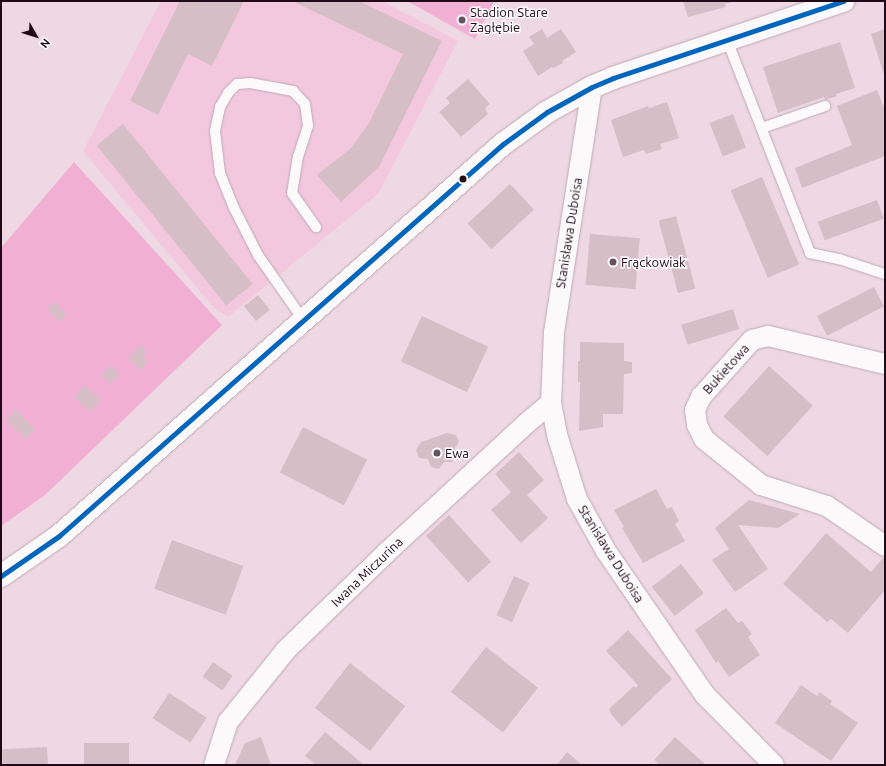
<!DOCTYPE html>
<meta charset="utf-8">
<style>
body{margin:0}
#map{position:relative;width:886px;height:766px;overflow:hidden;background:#eed8e3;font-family:Ubuntu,sans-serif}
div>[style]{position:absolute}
.built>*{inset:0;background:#f3c8df}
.green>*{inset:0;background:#f2afd4}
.building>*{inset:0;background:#d6bec6;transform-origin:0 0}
.roads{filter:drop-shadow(0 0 1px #bea9b4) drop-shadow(0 0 1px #bea9b4)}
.lane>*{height:10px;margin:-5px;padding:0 5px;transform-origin:5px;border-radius:5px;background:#fcf9fb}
.street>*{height:20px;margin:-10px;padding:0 10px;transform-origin:10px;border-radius:10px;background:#fcf9fb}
.secondary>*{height:22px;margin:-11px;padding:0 11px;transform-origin:11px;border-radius:11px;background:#fcf9fb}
.bus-1>*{height:5px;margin:-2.5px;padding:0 2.5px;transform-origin:2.5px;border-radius:2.5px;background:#0065bd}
.dots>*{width:11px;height:11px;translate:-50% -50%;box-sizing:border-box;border:2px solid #fdfdfd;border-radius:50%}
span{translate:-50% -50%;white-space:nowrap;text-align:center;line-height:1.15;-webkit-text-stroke:3px #fdfdfd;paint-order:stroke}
.poi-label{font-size:13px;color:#200a17}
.left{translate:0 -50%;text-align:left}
.street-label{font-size:13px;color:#200a17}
.frame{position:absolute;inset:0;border:2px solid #200a17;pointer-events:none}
.north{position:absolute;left:16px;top:16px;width:40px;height:40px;-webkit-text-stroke:3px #fdfdfd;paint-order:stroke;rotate:129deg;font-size:11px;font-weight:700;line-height:16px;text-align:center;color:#200a17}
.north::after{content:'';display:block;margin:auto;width:14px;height:18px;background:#200a17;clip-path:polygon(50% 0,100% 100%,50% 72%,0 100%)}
</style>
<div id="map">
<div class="built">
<i style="clip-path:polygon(161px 1px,382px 1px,458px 41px,378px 194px,228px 317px,214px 308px,83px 151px)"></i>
</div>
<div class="green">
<i style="clip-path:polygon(407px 1px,494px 1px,475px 39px)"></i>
<i style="clip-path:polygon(74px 162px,222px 325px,45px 495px,1px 526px,1px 248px)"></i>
</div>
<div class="building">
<i style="clip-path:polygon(180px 1px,244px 1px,212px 66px,188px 54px,158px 115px,130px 101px)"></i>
<i style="clip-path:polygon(297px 1px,359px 1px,442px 41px,379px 167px,341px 202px,317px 175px,351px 148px,369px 123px,403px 54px,296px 3px)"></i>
<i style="clip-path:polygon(683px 1px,735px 1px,725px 4px,726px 7px,688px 17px)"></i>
<i style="clip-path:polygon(542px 29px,547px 38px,561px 29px,576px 52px,562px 61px,563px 63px,553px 68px,552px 67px,538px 76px,523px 51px,534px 44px,529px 37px)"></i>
<i style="clip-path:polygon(885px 29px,885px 78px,871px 34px)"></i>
<i style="clip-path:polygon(840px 42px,855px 88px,836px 94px,837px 96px,825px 100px,824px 97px,778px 113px,763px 67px)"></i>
<i style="clip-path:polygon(468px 79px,490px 104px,485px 108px,488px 114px,461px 137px,439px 112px,450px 103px,446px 98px)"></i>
<i style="clip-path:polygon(877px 90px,885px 110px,885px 156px,802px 188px,795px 168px,852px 145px,837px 106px)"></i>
<i style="clip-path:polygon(667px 102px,679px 138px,660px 144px,662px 149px,646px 154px,644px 150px,623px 157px,611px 120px,648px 106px,649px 108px)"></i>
<i style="left:733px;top:114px;width:36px;height:25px;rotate:69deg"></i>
<i style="left:123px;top:124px;width:206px;height:34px;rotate:51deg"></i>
<i style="left:762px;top:177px;width:95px;height:34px;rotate:67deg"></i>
<i style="left:510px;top:184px;width:35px;height:58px;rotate:47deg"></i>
<i style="left:877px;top:200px;width:20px;height:63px;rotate:70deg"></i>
<i style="left:676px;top:216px;width:75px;height:18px;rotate:75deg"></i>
<i style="left:590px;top:234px;width:50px;height:51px;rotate:5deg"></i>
<i style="left:874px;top:287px;width:22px;height:64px;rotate:63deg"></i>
<i style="left:258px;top:295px;width:19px;height:18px;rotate:51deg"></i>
<i style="left:54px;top:302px;width:18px;height:10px;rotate:45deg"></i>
<i style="left:733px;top:309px;width:21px;height:54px;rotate:73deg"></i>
<i style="left:422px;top:316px;width:73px;height:50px;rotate:25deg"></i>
<i style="clip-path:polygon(580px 342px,624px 343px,624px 361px,632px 362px,632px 373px,624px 374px,623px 414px,603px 414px,603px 427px,579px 431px,580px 382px,578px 382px,578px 361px,580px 361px)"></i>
<i style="clip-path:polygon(141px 345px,147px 352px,143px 357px,148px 362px,140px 370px,128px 358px)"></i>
<i style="left:111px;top:365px;width:13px;height:14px;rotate:45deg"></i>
<i style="left:769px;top:366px;width:59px;height:68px;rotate:42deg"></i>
<i style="left:85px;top:385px;width:22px;height:16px;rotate:43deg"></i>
<i style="left:16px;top:410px;width:27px;height:14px;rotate:45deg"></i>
<i style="left:303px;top:427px;width:72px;height:51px;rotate:27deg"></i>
<i style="clip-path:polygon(447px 433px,456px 435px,459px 442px,455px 448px,457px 456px,452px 462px,444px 462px,439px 469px,431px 467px,428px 459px,419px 458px,416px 450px,421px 442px)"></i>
<i style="clip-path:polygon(519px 452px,544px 480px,527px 495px,548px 518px,521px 543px,491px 510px,511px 492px,495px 474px)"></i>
<i style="clip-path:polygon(656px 489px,667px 509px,672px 507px,679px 521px,675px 524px,685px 541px,643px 563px,622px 528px,624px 527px,614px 510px)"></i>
<i style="clip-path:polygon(749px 500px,800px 514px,778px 528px,738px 525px,768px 569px,735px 592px,712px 560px,729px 549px,715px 528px)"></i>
<i style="left:449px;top:515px;width:63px;height:31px;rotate:48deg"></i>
<i style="clip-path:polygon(826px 533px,871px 572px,883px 558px,885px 560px,885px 590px,848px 633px,831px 619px,827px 622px,783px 584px)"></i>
<i style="left:172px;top:540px;width:76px;height:52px;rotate:20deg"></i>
<i style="left:681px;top:564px;width:37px;height:37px;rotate:52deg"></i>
<i style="left:514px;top:576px;width:17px;height:43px;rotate:24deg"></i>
<i style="clip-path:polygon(726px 608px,738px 623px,742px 621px,752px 634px,748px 637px,760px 655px,729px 677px,718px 661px,716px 663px,695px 630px)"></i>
<i style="clip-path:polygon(628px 630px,672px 679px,622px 727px,611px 714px,609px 709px,634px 686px,636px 688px,638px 685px,606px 651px)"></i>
<i style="left:486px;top:647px;width:66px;height:57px;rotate:38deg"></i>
<i style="left:213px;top:662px;width:24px;height:18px;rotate:35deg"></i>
<i style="left:350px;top:663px;width:70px;height:57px;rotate:38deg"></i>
<i style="clip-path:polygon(801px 685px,817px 696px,820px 692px,822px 694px,832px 701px,830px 704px,858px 723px,831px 761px,775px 723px)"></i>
<i style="left:169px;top:693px;width:45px;height:30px;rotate:33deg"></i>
<i style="clip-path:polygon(325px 732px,364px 765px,316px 765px,305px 756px)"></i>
<i style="clip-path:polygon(261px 737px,271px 765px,235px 765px,245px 743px)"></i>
<i style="clip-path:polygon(675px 737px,706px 765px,660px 765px,654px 760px)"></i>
<i style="left:129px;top:743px;width:22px;height:45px;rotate:90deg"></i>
<i style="left:47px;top:747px;width:18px;height:45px;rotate:87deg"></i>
<i style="clip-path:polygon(567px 752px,581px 764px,581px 765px,557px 765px)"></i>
</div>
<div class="roads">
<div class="lane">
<i style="left:727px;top:40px;width:229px;rotate:68.7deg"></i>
<i style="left:810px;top:253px;width:30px;rotate:12deg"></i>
<i style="left:839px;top:259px;width:48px;rotate:18.1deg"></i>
<i style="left:762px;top:128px;width:67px;rotate:-19.2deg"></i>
<i style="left:304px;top:321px;width:80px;rotate:-124.9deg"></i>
<i style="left:258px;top:255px;width:53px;rotate:-117.1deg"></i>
<i style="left:234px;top:208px;width:38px;rotate:-112deg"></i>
<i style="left:220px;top:173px;width:42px;rotate:-96.8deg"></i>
<i style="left:215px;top:131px;width:25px;rotate:-78deg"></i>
<i style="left:220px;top:107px;width:16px;rotate:-60deg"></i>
<i style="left:228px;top:93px;width:13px;rotate:-45deg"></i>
<i style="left:237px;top:84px;width:13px;rotate:-4deg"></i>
<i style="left:250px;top:83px;width:44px;rotate:10.5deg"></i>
<i style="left:293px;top:91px;width:18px;rotate:47deg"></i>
<i style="left:305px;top:104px;width:22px;rotate:82deg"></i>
<i style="left:308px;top:126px;width:32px;rotate:108deg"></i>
<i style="left:298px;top:156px;width:37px;rotate:99deg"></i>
<i style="left:292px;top:193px;width:42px;rotate:54.8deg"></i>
</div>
<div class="street">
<i style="left:592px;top:87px;width:248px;rotate:98.8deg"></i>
<i style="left:554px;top:332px;width:71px;rotate:92.4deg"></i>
<i style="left:551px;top:403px;width:36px;rotate:79deg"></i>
<i style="left:558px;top:438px;width:64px;rotate:72.7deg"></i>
<i style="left:577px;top:499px;width:60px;rotate:60.9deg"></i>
<i style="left:606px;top:551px;width:175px;rotate:55.5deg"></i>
<i style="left:705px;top:695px;width:98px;rotate:45.4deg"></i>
<i style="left:885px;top:364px;width:120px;rotate:-166.5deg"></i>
<i style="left:768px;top:336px;width:16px;rotate:166deg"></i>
<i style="left:752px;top:340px;width:76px;rotate:131.8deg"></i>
<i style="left:701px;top:397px;width:14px;rotate:115deg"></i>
<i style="left:695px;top:410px;width:15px;rotate:82deg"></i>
<i style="left:697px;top:425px;width:16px;rotate:63deg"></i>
<i style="left:704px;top:439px;width:73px;rotate:38.9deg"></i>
<i style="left:761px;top:485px;width:69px;rotate:17.7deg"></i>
<i style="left:827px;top:506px;width:70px;rotate:34.6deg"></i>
<i style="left:214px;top:765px;width:45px;rotate:-72deg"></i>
<i style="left:228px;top:722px;width:92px;rotate:-51.1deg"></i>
<i style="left:286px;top:650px;width:139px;rotate:-44.1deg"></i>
<i style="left:386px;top:553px;width:193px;rotate:-42.7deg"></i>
<i style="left:528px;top:422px;width:30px;rotate:-40deg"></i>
</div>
<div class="secondary">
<i style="left:1px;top:576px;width:70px;rotate:-34.6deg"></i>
<i style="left:59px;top:536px;width:592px;rotate:-41.44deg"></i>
<i style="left:503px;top:144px;width:54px;rotate:-36deg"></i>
<i style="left:547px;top:112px;width:51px;rotate:-29.1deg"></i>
<i style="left:592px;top:87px;width:23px;rotate:-23deg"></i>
<i style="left:613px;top:78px;width:243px;rotate:-18.5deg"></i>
</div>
</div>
<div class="bus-1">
<i style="left:1px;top:576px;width:70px;rotate:-34.6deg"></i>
<i style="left:59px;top:536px;width:592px;rotate:-41.44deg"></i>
<i style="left:503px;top:144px;width:54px;rotate:-36deg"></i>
<i style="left:547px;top:112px;width:51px;rotate:-29.1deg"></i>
<i style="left:592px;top:87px;width:23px;rotate:-23deg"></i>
<i style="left:613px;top:78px;width:243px;rotate:-18.5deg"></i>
</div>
<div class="dots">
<i style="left:462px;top:20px;background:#68525e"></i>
<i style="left:463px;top:179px;background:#200a17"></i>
<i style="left:613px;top:262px;background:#68525e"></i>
<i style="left:437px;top:453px;background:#68525e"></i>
</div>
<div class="poi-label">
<span class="left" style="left:470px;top:20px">Stadion Stare<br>Zagłębie</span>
<span class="left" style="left:621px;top:262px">Frąckowiak</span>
<span class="left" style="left:445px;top:453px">Ewa</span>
</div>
<div class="street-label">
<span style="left:569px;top:233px;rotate:-81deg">Stanisława Duboisa</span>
<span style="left:726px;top:369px;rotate:-48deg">Bukietowa</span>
<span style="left:611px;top:554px;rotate:58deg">Stanisława Duboisa</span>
<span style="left:367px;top:572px;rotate:-44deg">Iwana Miczurina</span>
</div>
<div class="frame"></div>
<div class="north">N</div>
</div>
